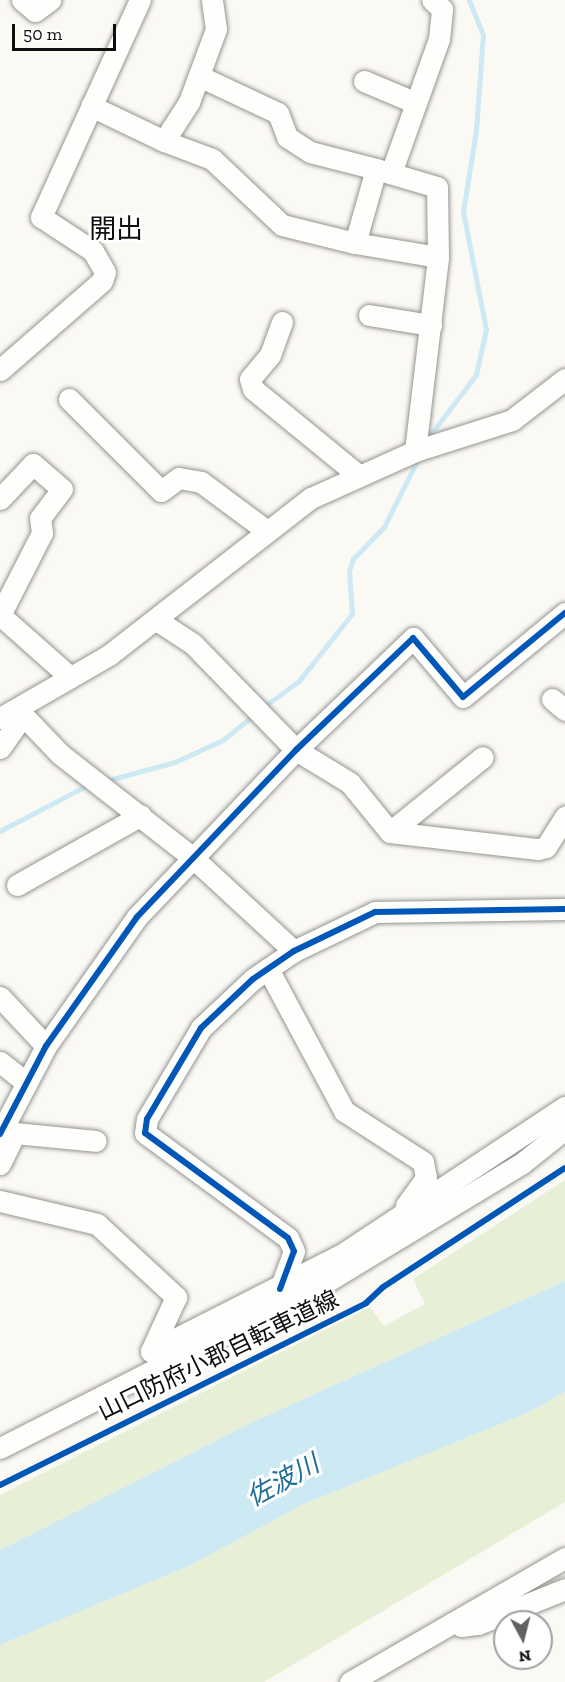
<!DOCTYPE html>
<meta charset="utf-8">
<style>
body{margin:0}
#map{position:relative;width:565px;height:1682px;overflow:hidden;background:#fbf9f4;font-family:"Zilla Slab","Noto Sans JP",serif}
div>[style]{position:absolute}
.green>*{inset:0;background:#e7efd6}
.water>*{inset:0;background:#cde9f3}
.stream>*{height:4.5px;margin:-2.25px;padding:0 2.25px;transform-origin:2.25px;border-radius:2.25px;background:#cde9f3}
.roads{filter:drop-shadow(0 0 2px #959492) drop-shadow(0 0 2px #959492)}
.minor>*{height:21px;margin:-10.5px;padding:0 10.5px;transform-origin:10.5px;border-radius:10.5px;background:#fefefd}
.cycleway>*{height:6px;margin:-3px;padding:0 3px;transform-origin:3px;border-radius:3px;background:#0057b8}
span{translate:-50% -50%;white-space:nowrap;text-align:center;line-height:1.15;-webkit-text-stroke:6px #fff;paint-order:stroke}
.street-label{font-size:24px;color:#0f0f0f}
.water-label{font-size:26px;color:#206f99;font-style:italic}
.quarter-label{font-size:27px;color:#0f0f0f}
.north{position:absolute;left:493px;top:1610px;width:60px;height:60px;box-sizing:border-box;background:#fff;border:2px solid #9f9f9f;border-radius:50%;rotate:173deg;font-size:16px;font-weight:700;line-height:24px;text-align:center;color:#0f0f0f}
.north::after{content:'';display:block;margin:auto;width:21px;height:27px;background:#62615f;clip-path:polygon(50% 0,100% 100%,50% 72%,0 100%)}
.scale{position:absolute;left:12px;top:24px;width:104px;height:27px;box-sizing:border-box;border:3px solid #0f0f0f;border-top:0;padding-left:8px;font-size:18px;line-height:21px;white-space:nowrap;color:#0f0f0f;-webkit-text-stroke:4px #fff;paint-order:stroke}
</style>
<div id="map">
<div class="green">
<i style="clip-path:polygon(565px 1180px,565px 1281px,257px 1420px,0 1550px,0 1495px,370px 1307px,384px 1326px,425px 1304px,413px 1279px)"></i>
<i style="clip-path:polygon(565px 1392px,565px 1502px,264px 1682px,0 1682px,0 1645px,189px 1566px,304px 1504px,527px 1413px)"></i>
</div>
<div class="water">
<i style="clip-path:polygon(565px 1281px,565px 1392px,527px 1413px,304px 1504px,189px 1566px,0 1645px,0 1550px,257px 1420px)"></i>
</div>
<div class="stream">
<i style="left:430px;top:435px;width:76px;rotate:-52.5deg"></i>
<i style="left:476px;top:375px;width:46px;rotate:-77.5deg"></i>
<i style="left:486px;top:330px;width:120px;rotate:-101deg"></i>
<i style="left:463px;top:212px;width:83px;rotate:-81deg"></i>
<i style="left:476px;top:130px;width:95px;rotate:-85.8deg"></i>
<i style="left:483px;top:35px;width:38px;rotate:-112deg"></i>
<i style="left:262px;top:708px;width:46px;rotate:-36.1deg"></i>
<i style="left:299px;top:681px;width:85px;rotate:-51.7deg"></i>
<i style="left:352px;top:614px;width:43px;rotate:-94deg"></i>
<i style="left:349px;top:571px;width:13px;rotate:-72deg"></i>
<i style="left:353px;top:559px;width:45px;rotate:-45.9deg"></i>
<i style="left:384px;top:527px;width:74px;rotate:-63.4deg"></i>
<i style="left:105px;top:781px;width:73px;rotate:-15.2deg"></i>
<i style="left:175px;top:762px;width:53px;rotate:-24.6deg"></i>
<i style="left:223px;top:740px;width:40px;rotate:-39deg"></i>
<i style="left:0;top:831px;width:99px;rotate:-27.6deg"></i>
</div>
<div class="roads">
<div class="minor">
<i style="left:22px;top:0;width:17px;rotate:40deg"></i>
<i style="left:35px;top:11px;width:19px;rotate:-36deg"></i>
<i style="left:199px;top:76px;width:87px;rotate:25.1deg"></i>
<i style="left:278px;top:113px;width:26px;rotate:69deg"></i>
<i style="left:287px;top:137px;width:27px;rotate:33deg"></i>
<i style="left:310px;top:152px;width:68px;rotate:14.4deg"></i>
<i style="left:364px;top:81px;width:56px;rotate:22.9deg"></i>
<i style="left:91px;top:106px;width:81px;rotate:25.6deg"></i>
<i style="left:164px;top:141px;width:46px;rotate:-57.3deg"></i>
<i style="left:189px;top:102px;width:78px;rotate:-69.7deg"></i>
<i style="left:216px;top:29px;width:29px;rotate:-98deg"></i>
<i style="left:164px;top:141px;width:51px;rotate:20.6deg"></i>
<i style="left:212px;top:159px;width:96px;rotate:43.3deg"></i>
<i style="left:282px;top:225px;width:75px;rotate:13.9deg"></i>
<i style="left:391px;top:173px;width:142px;rotate:-70.3deg"></i>
<i style="left:439px;top:39px;width:30px;rotate:-84deg"></i>
<i style="left:442px;top:9px;width:13px;rotate:-138deg"></i>
<i style="left:369px;top:315px;width:63px;rotate:9.2deg"></i>
<i style="left:282px;top:322px;width:35px;rotate:110deg"></i>
<i style="left:270px;top:355px;width:31px;rotate:130deg"></i>
<i style="left:250px;top:379px;width:10px;rotate:73deg"></i>
<i style="left:253px;top:389px;width:134px;rotate:39.3deg"></i>
<i style="left:0;top:370px;width:135px;rotate:-41.1deg"></i>
<i style="left:102px;top:281px;width:9px;rotate:-72deg"></i>
<i style="left:105px;top:272px;width:24px;rotate:-120deg"></i>
<i style="left:93px;top:251px;width:62px;rotate:-146.8deg"></i>
<i style="left:41px;top:217px;width:239px;rotate:-65.5deg"></i>
<i style="left:69px;top:399px;width:130px;rotate:45deg"></i>
<i style="left:161px;top:491px;width:22px;rotate:-36deg"></i>
<i style="left:179px;top:478px;width:22px;rotate:10deg"></i>
<i style="left:201px;top:482px;width:82px;rotate:36.6deg"></i>
<i style="left:415px;top:451px;width:195px;rotate:-83.2deg"></i>
<i style="left:438px;top:257px;width:70px;rotate:-90.8deg"></i>
<i style="left:437px;top:187px;width:64px;rotate:-163.6deg"></i>
<i style="left:376px;top:169px;width:77px;rotate:105.8deg"></i>
<i style="left:355px;top:243px;width:84px;rotate:9.6deg"></i>
<i style="left:0;top:499px;width:48px;rotate:-46.7deg"></i>
<i style="left:33px;top:464px;width:38px;rotate:41deg"></i>
<i style="left:62px;top:489px;width:36px;rotate:127deg"></i>
<i style="left:40px;top:518px;width:15px;rotate:82deg"></i>
<i style="left:42px;top:533px;width:92px;rotate:117.1deg"></i>
<i style="left:0;top:615px;width:94px;rotate:41.5deg"></i>
<i style="left:158px;top:621px;width:42px;rotate:33.3deg"></i>
<i style="left:193px;top:644px;width:148px;rotate:45.8deg"></i>
<i style="left:296px;top:750px;width:63px;rotate:31.4deg"></i>
<i style="left:350px;top:783px;width:63px;rotate:50.8deg"></i>
<i style="left:390px;top:832px;width:149px;rotate:6.6deg"></i>
<i style="left:538px;top:849px;width:8px;rotate:-14deg"></i>
<i style="left:546px;top:847px;width:36px;rotate:-58deg"></i>
<i style="left:552px;top:699px;width:17px;rotate:40deg"></i>
<i style="left:17px;top:709px;width:62px;rotate:46.3deg"></i>
<i style="left:60px;top:754px;width:167px;rotate:38deg"></i>
<i style="left:192px;top:857px;width:139px;rotate:42.7deg"></i>
<i style="left:0;top:718px;width:126px;rotate:-30deg"></i>
<i style="left:109px;top:655px;width:256px;rotate:-37.9deg"></i>
<i style="left:311px;top:498px;width:114px;rotate:-24.3deg"></i>
<i style="left:415px;top:451px;width:102px;rotate:-17.7deg"></i>
<i style="left:512px;top:420px;width:67px;rotate:-37.7deg"></i>
<i style="left:0;top:748px;width:38px;rotate:-55deg"></i>
<i style="left:390px;top:832px;width:119px;rotate:-38.9deg"></i>
<i style="left:17px;top:885px;width:142px;rotate:-29.4deg"></i>
<i style="left:268px;top:969px;width:161px;rotate:61.8deg"></i>
<i style="left:344px;top:1111px;width:94px;rotate:32.8deg"></i>
<i style="left:423px;top:1162px;width:16px;rotate:79deg"></i>
<i style="left:426px;top:1178px;width:34px;rotate:126deg"></i>
<i style="left:406px;top:1206px;width:8px;rotate:97deg"></i>
<i style="left:0;top:997px;width:67px;rotate:46.8deg"></i>
<i style="left:0;top:1062px;width:34px;rotate:38deg"></i>
<i style="left:0;top:1134px;width:99px;rotate:-62.4deg"></i>
<i style="left:46px;top:1046px;width:158px;rotate:-54.8deg"></i>
<i style="left:137px;top:917px;width:231px;rotate:-46.4deg"></i>
<i style="left:296px;top:750px;width:162px;rotate:-43.7deg"></i>
<i style="left:413px;top:638px;width:77px;rotate:49.7deg"></i>
<i style="left:463px;top:697px;width:132px;rotate:-39.5deg"></i>
<i style="left:0;top:1164px;width:34px;rotate:-64deg"></i>
<i style="left:15px;top:1133px;width:81px;rotate:5.6deg"></i>
<i style="left:0;top:1201px;width:100px;rotate:13.3deg"></i>
<i style="left:97px;top:1224px;width:108px;rotate:42.7deg"></i>
<i style="left:176px;top:1297px;width:60px;rotate:114.8deg"></i>
<i style="left:151px;top:1351px;width:216px;rotate:-26.9deg"></i>
<i style="left:344px;top:1253px;width:265px;rotate:-33.5deg"></i>
<i style="left:280px;top:1289px;width:40px;rotate:-69.8deg"></i>
<i style="left:294px;top:1251px;width:14px;rotate:-115deg"></i>
<i style="left:288px;top:1238px;width:177px;rotate:-143.7deg"></i>
<i style="left:145px;top:1133px;width:14px;rotate:-82deg"></i>
<i style="left:147px;top:1119px;width:106px;rotate:-59.3deg"></i>
<i style="left:201px;top:1028px;width:71px;rotate:-43.3deg"></i>
<i style="left:253px;top:979px;width:50px;rotate:-34.3deg"></i>
<i style="left:294px;top:951px;width:90px;rotate:-25.7deg"></i>
<i style="left:375px;top:912px;width:190px;rotate:-0.9deg"></i>
<i style="left:0;top:1448px;width:360px;rotate:-26.9deg"></i>
<i style="left:321px;top:1285px;width:234px;rotate:-31.2deg"></i>
<i style="left:521px;top:1164px;width:56px;rotate:-38.5deg"></i>
<i style="left:461px;top:1626px;width:17px;rotate:-7deg"></i>
<i style="left:478px;top:1624px;width:94px;rotate:-21.9deg"></i>
<i style="left:350px;top:1682px;width:248px;rotate:-30deg"></i>
</div>
</div>
<div class="cycleway">
<i style="left:0;top:1134px;width:99px;rotate:-62.4deg"></i>
<i style="left:46px;top:1046px;width:158px;rotate:-54.8deg"></i>
<i style="left:137px;top:917px;width:231px;rotate:-46.4deg"></i>
<i style="left:296px;top:750px;width:162px;rotate:-43.7deg"></i>
<i style="left:413px;top:638px;width:77px;rotate:49.7deg"></i>
<i style="left:463px;top:697px;width:132px;rotate:-39.5deg"></i>
<i style="left:280px;top:1289px;width:40px;rotate:-69.8deg"></i>
<i style="left:294px;top:1251px;width:14px;rotate:-115deg"></i>
<i style="left:288px;top:1238px;width:177px;rotate:-143.7deg"></i>
<i style="left:145px;top:1133px;width:14px;rotate:-82deg"></i>
<i style="left:147px;top:1119px;width:106px;rotate:-59.3deg"></i>
<i style="left:201px;top:1028px;width:71px;rotate:-43.3deg"></i>
<i style="left:253px;top:979px;width:50px;rotate:-34.3deg"></i>
<i style="left:294px;top:951px;width:90px;rotate:-25.7deg"></i>
<i style="left:375px;top:912px;width:190px;rotate:-0.9deg"></i>
<i style="left:0;top:1485px;width:409px;rotate:-26.4deg"></i>
<i style="left:366px;top:1303px;width:23px;rotate:-43deg"></i>
<i style="left:383px;top:1287px;width:217px;rotate:-33.2deg"></i>
</div>
<div class="street-label">
<span style="left:218px;top:1355px;rotate:-26deg">山口防府小郡自転車道線</span>
</div>
<div class="water-label">
<span style="left:283px;top:1481px;rotate:-29deg">佐波川</span>
</div>
<div class="quarter-label">
<span style="left:116px;top:230px">開出</span>
</div>
<div class="north">N</div>
<div class="scale">50 m</div>
</div>
